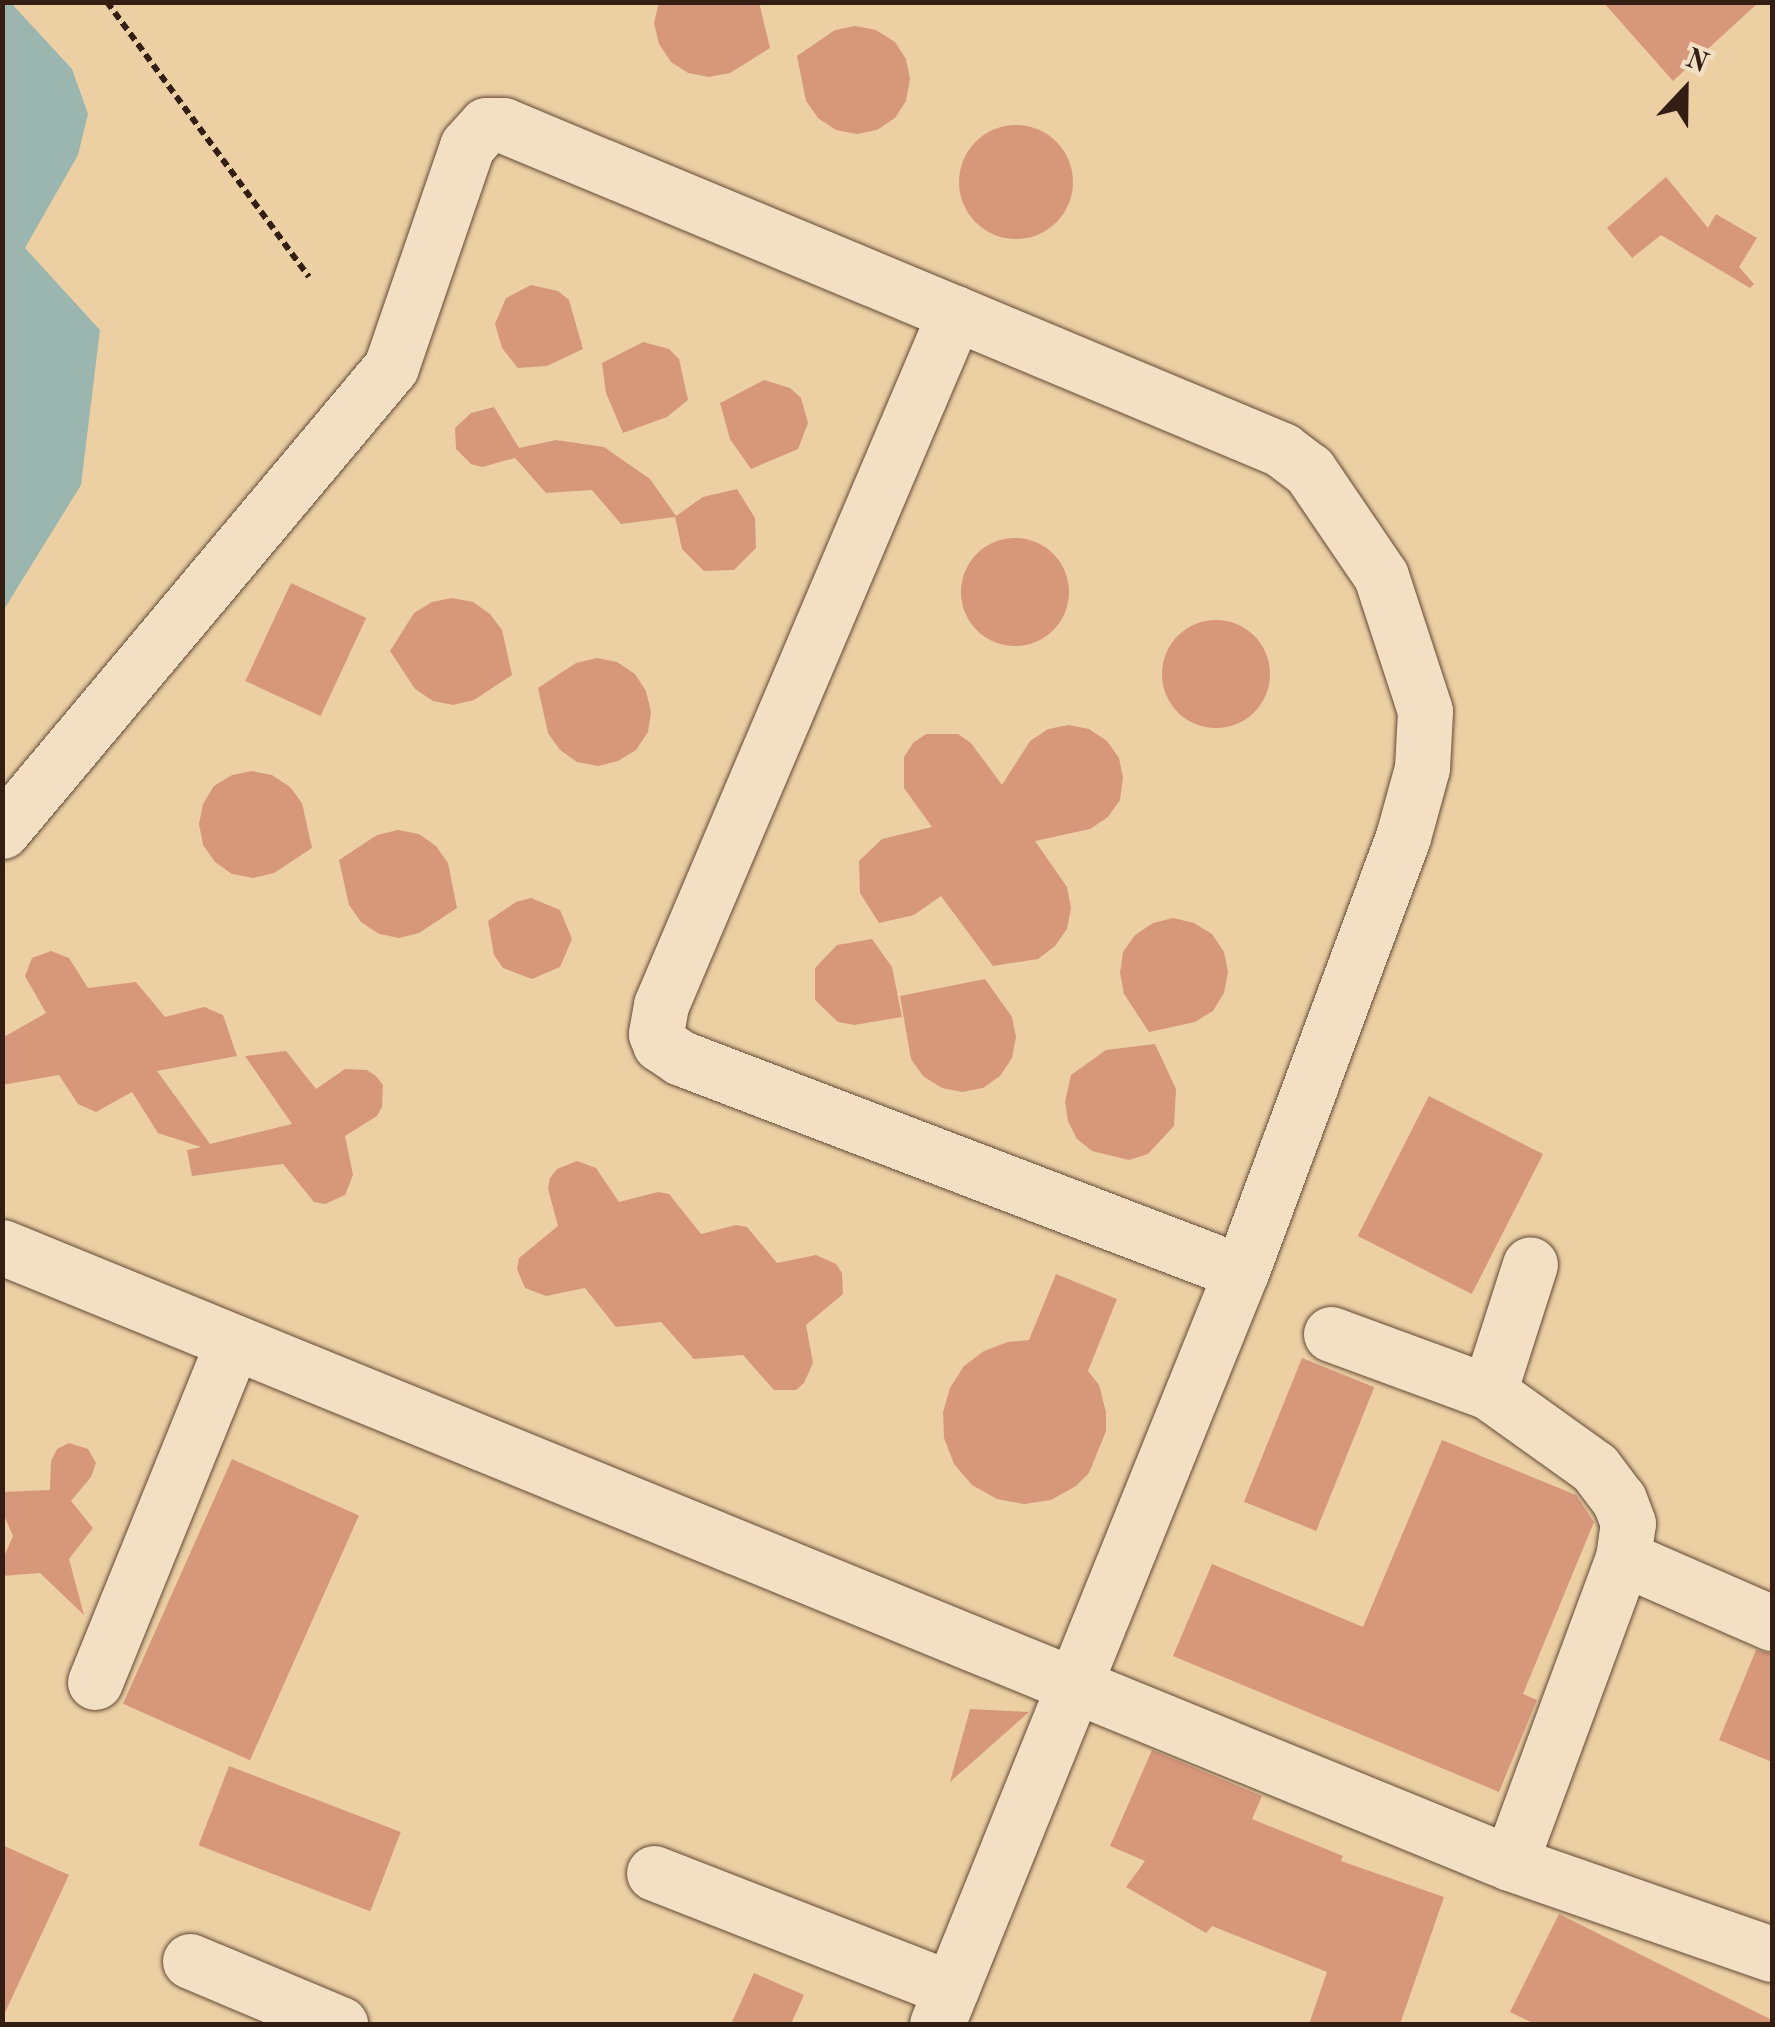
<!DOCTYPE html>
<style>
body{margin:0}
#map{position:relative;width:1775px;height:2027px;overflow:hidden;background:#ecd0a4;font-family:"Old Standard TT",serif}
div>[style]{position:absolute}
.water>*{inset:0;background:#9bb5af}
.building>*{inset:0;background:#d7977a;transform-origin:0 0}
.round{border-radius:50%}
.path>*{height:6px;margin-top:-3px;transform-origin:0;background:repeating-linear-gradient(90deg,#341d13 0 8px,transparent 0 13px)}
.roads{filter:drop-shadow(0 0 2px #624a37) drop-shadow(0 0 2px #624a37)}
.minor>*{height:55px;margin:-27.5px;padding:0 27.5px;transform-origin:27.5px;border-radius:27.5px;background:#f3e0c4}
span{translate:-50% -50%;white-space:nowrap;text-align:center;line-height:1.15;-webkit-text-stroke:9px #f3e0c4;paint-order:stroke}
.frame{position:absolute;inset:0;border:5px solid #341d13;pointer-events:none}
.north{position:absolute;left:1635px;top:40px;width:100px;height:100px;-webkit-text-stroke:8px #f3e0c4;paint-order:stroke;rotate:22deg;font-size:28px;font-weight:700;line-height:40px;text-align:center;color:#341d13}
.north::after{content:'';display:block;margin:auto;width:35px;height:45px;background:#341d13;clip-path:polygon(50% 0,100% 100%,50% 72%,0 100%)}
</style>
<div id="map">
<div class="water">
<i style="clip-path:polygon(11px 3px,72px 69px,88px 114px,78px 155px,25px 248px,100px 330px,81px 485px,3px 611px,2px 3px)"></i>
</div>
<div class="building">
<i style="clip-path:polygon(659px 2px,759px 2px,770px 48px,730px 73px,709px 77px,688px 73px,671px 62px,659px 44px,654px 23px)"></i>
<i style="clip-path:polygon(1759px 2px,1673px 81px,1604px 3px,1688px 3px)"></i>
<i style="clip-path:polygon(855px 26px,876px 30px,895px 42px,906px 59px,910px 79px,906px 101px,895px 118px,877px 130px,857px 134px,836px 130px,818px 118px,806px 101px,797px 56px,835px 30px)"></i>
<i class="round" style="left:959px;top:125px;width:114px;height:114px"></i>
<i style="clip-path:polygon(1666px 177px,1708px 228px,1716px 214px,1757px 238px,1739px 267px,1754px 284px,1750px 288px,1661px 235px,1632px 258px,1607px 228px)"></i>
<i style="clip-path:polygon(531px 285px,558px 291px,569px 300px,583px 349px,547px 366px,518px 368px,502px 348px,495px 324px,506px 298px)"></i>
<i style="clip-path:polygon(643px 342px,669px 349px,679px 359px,688px 400px,667px 417px,623px 433px,606px 393px,602px 363px)"></i>
<i style="clip-path:polygon(764px 380px,790px 388px,801px 398px,808px 423px,798px 449px,751px 469px,730px 439px,720px 403px)"></i>
<i style="clip-path:polygon(494px 407px,519px 448px,556px 440px,604px 447px,650px 479px,676px 516px,703px 497px,737px 489px,755px 518px,756px 548px,734px 570px,704px 571px,682px 549px,675px 517px,621px 524px,592px 490px,546px 493px,515px 458px,482px 467px,471px 464px,456px 449px,455px 428px,471px 413px)"></i>
<i class="round" style="left:961px;top:538px;width:108px;height:108px"></i>
<i style="left:291px;top:583px;width:83px;height:108px;rotate:25deg"></i>
<i style="clip-path:polygon(452px 598px,473px 602px,490px 614px,502px 630px,512px 675px,474px 700px,453px 705px,433px 701px,415px 689px,390px 651px,414px 613px,432px 602px)"></i>
<i class="round" style="left:1162px;top:620px;width:108px;height:108px"></i>
<i style="clip-path:polygon(597px 658px,617px 662px,635px 674px,646px 691px,651px 712px,648px 732px,636px 750px,618px 761px,598px 766px,577px 762px,560px 750px,548px 733px,538px 688px,576px 663px)"></i>
<i style="clip-path:polygon(1069px 725px,1089px 729px,1107px 741px,1119px 758px,1123px 778px,1120px 800px,1108px 817px,1090px 829px,1035px 841px,1067px 887px,1071px 908px,1067px 929px,1055px 946px,1038px 959px,993px 966px,941px 896px,914px 915px,879px 923px,860px 893px,859px 861px,882px 839px,932px 827px,904px 788px,904px 757px,913px 743px,926px 734px,958px 734px,971px 743px,1002px 785px,1030px 741px,1048px 729px)"></i>
<i style="clip-path:polygon(252px 771px,272px 775px,290px 787px,302px 803px,312px 848px,274px 873px,253px 878px,232px 874px,215px 862px,203px 845px,199px 824px,203px 804px,214px 786px,232px 775px)"></i>
<i style="clip-path:polygon(398px 830px,419px 834px,436px 846px,448px 863px,457px 908px,419px 933px,399px 938px,379px 934px,361px 922px,349px 905px,339px 860px,377px 835px)"></i>
<i style="clip-path:polygon(531px 898px,560px 910px,572px 939px,560px 967px,532px 979px,503px 968px,494px 955px,488px 921px,516px 902px)"></i>
<i style="clip-path:polygon(1173px 918px,1194px 923px,1212px 934px,1224px 952px,1228px 972px,1224px 993px,1213px 1011px,1195px 1022px,1149px 1032px,1124px 994px,1120px 973px,1123px 952px,1135px 935px,1153px 923px)"></i>
<i style="clip-path:polygon(872px 939px,892px 967px,902px 1017px,854px 1025px,838px 1022px,815px 1000px,815px 968px,837px 945px)"></i>
<i style="clip-path:polygon(51px 951px,69px 958px,88px 988px,136px 982px,165px 1017px,204px 1007px,223px 1015px,237px 1056px,157px 1071px,210px 1144px,292px 1124px,245px 1056px,286px 1051px,316px 1089px,345px 1069px,367px 1070px,376px 1076px,383px 1085px,382px 1107px,377px 1116px,345px 1136px,353px 1175px,345px 1195px,325px 1204px,314px 1202px,283px 1164px,192px 1176px,187px 1150px,201px 1147px,158px 1133px,132px 1092px,96px 1112px,78px 1104px,59px 1075px,2px 1085px,2px 1038px,46px 1013px,25px 976px,32px 958px)"></i>
<i style="clip-path:polygon(985px 979px,1012px 1017px,1016px 1037px,1012px 1058px,1000px 1076px,983px 1088px,962px 1092px,942px 1088px,923px 1076px,911px 1059px,900px 996px)"></i>
<i style="clip-path:polygon(1155px 1044px,1176px 1089px,1174px 1126px,1148px 1154px,1129px 1160px,1092px 1151px,1077px 1139px,1068px 1121px,1065px 1102px,1071px 1075px,1106px 1050px)"></i>
<i style="left:1429px;top:1096px;width:128px;height:157px;rotate:27deg"></i>
<i style="clip-path:polygon(577px 1161px,596px 1168px,619px 1202px,658px 1192px,669px 1194px,701px 1234px,736px 1225px,747px 1227px,777px 1263px,816px 1255px,836px 1264px,842px 1273px,843px 1294px,806px 1325px,813px 1363px,804px 1383px,796px 1390px,774px 1390px,743px 1355px,694px 1359px,661px 1322px,616px 1327px,585px 1288px,546px 1296px,525px 1288px,517px 1269px,519px 1258px,558px 1226px,548px 1189px,550px 1178px,557px 1169px)"></i>
<i style="clip-path:polygon(1056px 1274px,1117px 1299px,1088px 1371px,1099px 1385px,1106px 1412px,1106px 1431px,1089px 1473px,1076px 1486px,1051px 1500px,1024px 1504px,997px 1499px,972px 1485px,954px 1464px,944px 1438px,943px 1412px,950px 1388px,964px 1366px,984px 1351px,1008px 1342px,1029px 1340px)"></i>
<i style="left:1302px;top:1358px;width:78px;height:155px;rotate:22deg"></i>
<i style="clip-path:polygon(1442px 1440px,1576px 1495px,1594px 1522px,1523px 1694px,1537px 1700px,1499px 1792px,1173px 1656px,1212px 1564px,1363px 1627px)"></i>
<i style="clip-path:polygon(69px 1443px,88px 1449px,96px 1463px,91px 1477px,71px 1501px,93px 1528px,69px 1559px,84px 1615px,40px 1573px,2px 1576px,2px 1561px,13px 1536px,2px 1511px,2px 1492px,50px 1490px,51px 1461px,57px 1449px)"></i>
<i style="left:232px;top:1459px;width:139px;height:268px;rotate:24deg"></i>
<i style="clip-path:polygon(1756px 1650px,1772px 1654px,1772px 1762px,1719px 1740px)"></i>
<i style="clip-path:polygon(970px 1709px,1029px 1712px,950px 1782px)"></i>
<i style="clip-path:polygon(1152px 1750px,1262px 1796px,1252px 1819px,1343px 1856px,1341px 1861px,1444px 1897px,1400px 2024px,1309px 2024px,1327px 1972px,1212px 1926px,1206px 1933px,1126px 1887px,1145px 1861px,1110px 1846px)"></i>
<i style="left:229px;top:1766px;width:184px;height:85px;rotate:21deg"></i>
<i style="clip-path:polygon(2px 1845px,69px 1875px,2px 2019px)"></i>
<i style="clip-path:polygon(1559px 1914px,1772px 2020px,1772px 2024px,1535px 2024px,1510px 2012px)"></i>
<i style="clip-path:polygon(754px 1973px,804px 1995px,791px 2024px,731px 2024px)"></i>
</div>
<div class="path">
<i style="left:107px;top:2px;width:341px;rotate:53.7deg"></i>
</div>
<div class="roads">
<div class="minor">
<i style="left:955px;top:313px;width:752px;rotate:113.02deg"></i>
<i style="left:661px;top:1005px;width:29px;rotate:100deg"></i>
<i style="left:656px;top:1034px;width:11px;rotate:68deg"></i>
<i style="left:660px;top:1044px;width:25px;rotate:34deg"></i>
<i style="left:681px;top:1058px;width:599px;rotate:20.91deg"></i>
<i style="left:2px;top:831px;width:605px;rotate:-50.02deg"></i>
<i style="left:391px;top:367px;width:234px;rotate:-71deg"></i>
<i style="left:467px;top:146px;width:28px;rotate:-48deg"></i>
<i style="left:486px;top:125px;width:17px"></i>
<i style="left:503px;top:125px;width:490px;rotate:22.6deg"></i>
<i style="left:955px;top:313px;width:355px;rotate:22.7deg"></i>
<i style="left:1282px;top:450px;width:34px;rotate:37deg"></i>
<i style="left:1309px;top:470px;width:128px;rotate:55.8deg"></i>
<i style="left:1381px;top:576px;width:142px;rotate:71.9deg"></i>
<i style="left:1425px;top:711px;width:57px;rotate:93deg"></i>
<i style="left:1422px;top:768px;width:72px;rotate:105.4deg"></i>
<i style="left:1403px;top:837px;width:464px;rotate:110.4deg"></i>
<i style="left:1241px;top:1272px;width:811px;rotate:112.01deg"></i>
<i style="left:2px;top:1247px;width:1629px;rotate:22.22deg"></i>
<i style="left:1510px;top:1863px;width:277px;rotate:19.2deg"></i>
<i style="left:1331px;top:1334px;width:168px;rotate:20.2deg"></i>
<i style="left:1623px;top:1558px;width:163px;rotate:23.6deg"></i>
<i style="left:95px;top:1682px;width:367px;rotate:-67.9deg"></i>
<i style="left:1510px;top:1863px;width:325px;rotate:-69.7deg"></i>
<i style="left:1623px;top:1558px;width:35px;rotate:-82deg"></i>
<i style="left:1628px;top:1523px;width:25px;rotate:-111deg"></i>
<i style="left:1619px;top:1500px;width:40px;rotate:-127deg"></i>
<i style="left:1595px;top:1468px;width:130px;rotate:-144.4deg"></i>
<i style="left:1489px;top:1392px;width:134px;rotate:-72.2deg"></i>
<i style="left:654px;top:1873px;width:319px;rotate:21.3deg"></i>
<i style="left:190px;top:1961px;width:163px;rotate:22.8deg"></i>
</div>
</div>
<div class="frame"></div>
<div class="north">N</div>
</div>
